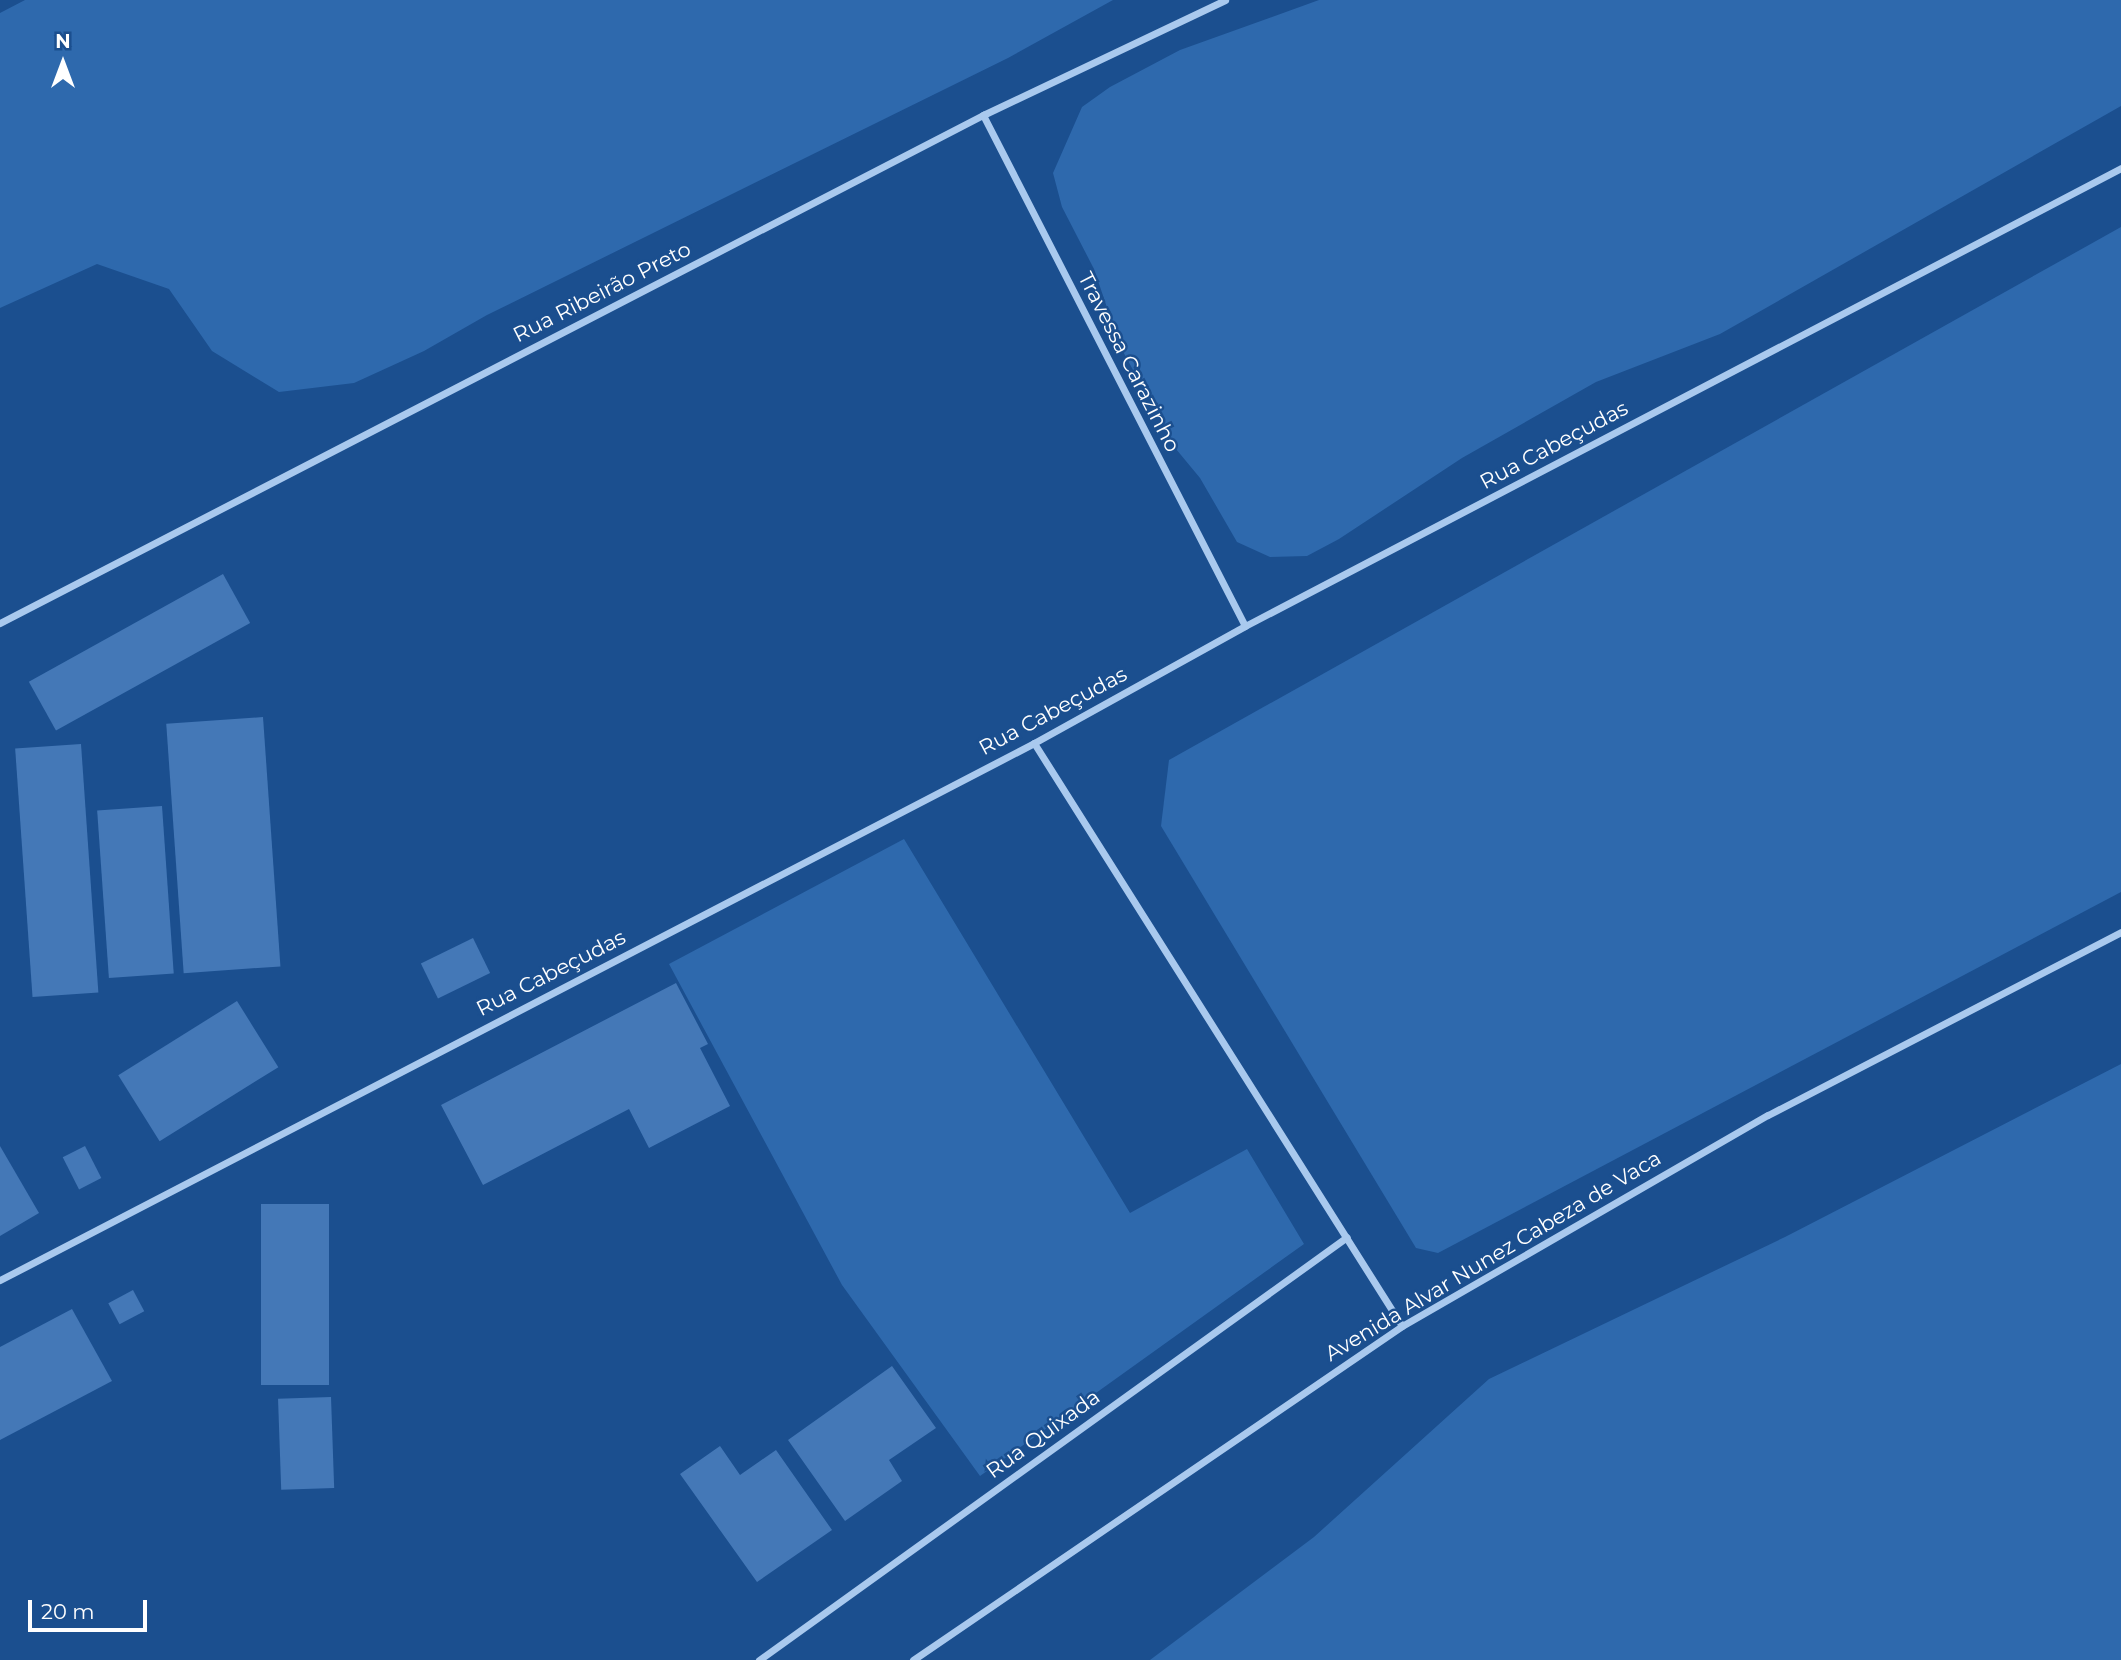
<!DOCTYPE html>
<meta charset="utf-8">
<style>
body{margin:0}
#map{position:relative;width:2121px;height:1660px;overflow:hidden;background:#1b4f8f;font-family:Montserrat,sans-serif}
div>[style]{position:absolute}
.green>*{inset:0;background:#2e69ad}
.building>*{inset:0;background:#4478b7;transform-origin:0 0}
.street>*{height:7px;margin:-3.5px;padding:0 3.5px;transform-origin:3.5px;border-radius:3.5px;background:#a9c9ee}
span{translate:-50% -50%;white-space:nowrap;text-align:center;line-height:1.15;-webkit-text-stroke:5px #1b4f8f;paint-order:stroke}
.street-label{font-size:21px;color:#fff}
.north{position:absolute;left:28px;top:28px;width:70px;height:70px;-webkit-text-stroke:5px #1b4f8f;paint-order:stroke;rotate:0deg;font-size:19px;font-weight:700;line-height:28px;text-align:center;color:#fff}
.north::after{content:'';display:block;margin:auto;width:24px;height:32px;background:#fff;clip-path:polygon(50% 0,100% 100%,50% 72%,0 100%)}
.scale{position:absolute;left:28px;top:1600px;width:119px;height:32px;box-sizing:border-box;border:4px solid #fff;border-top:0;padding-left:9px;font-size:21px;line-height:24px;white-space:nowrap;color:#fff;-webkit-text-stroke:5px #1b4f8f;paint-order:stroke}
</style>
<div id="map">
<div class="green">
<i style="clip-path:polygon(25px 0,1113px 0,1008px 58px,487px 315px,424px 351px,354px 383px,279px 392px,212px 351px,169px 289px,97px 264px,0 308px,0 13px)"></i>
<i style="clip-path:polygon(1319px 0,2121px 0,2121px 106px,1720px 334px,1596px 382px,1462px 458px,1339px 539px,1307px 556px,1270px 557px,1237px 542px,1200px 478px,1176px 449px,1120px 346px,1094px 269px,1062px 207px,1053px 173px,1082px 107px,1110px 87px,1180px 50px)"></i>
<i style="clip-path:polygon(2121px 227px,2121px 892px,1438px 1253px,1416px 1248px,1161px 826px,1169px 760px)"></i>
<i style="clip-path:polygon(904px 839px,1130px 1213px,1247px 1149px,1304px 1244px,980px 1476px,842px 1285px,669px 964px)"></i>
<i style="clip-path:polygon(2121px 1064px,2121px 1660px,1150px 1660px,1314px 1537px,1489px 1379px,1785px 1237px)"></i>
</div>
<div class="building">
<i style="left:223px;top:574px;width:56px;height:222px;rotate:61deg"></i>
<i style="left:263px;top:717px;width:250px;height:97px;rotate:86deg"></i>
<i style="left:81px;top:744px;width:249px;height:66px;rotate:86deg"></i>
<i style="left:162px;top:806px;width:168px;height:65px;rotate:86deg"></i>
<i style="left:473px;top:938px;width:39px;height:58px;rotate:64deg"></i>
<i style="clip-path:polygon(676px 983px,708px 1044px,700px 1048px,730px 1106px,649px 1148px,629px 1109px,483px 1185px,441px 1105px)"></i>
<i style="left:237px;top:1001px;width:78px;height:140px;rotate:58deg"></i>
<i style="clip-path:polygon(0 1146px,39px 1213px,0 1236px)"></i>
<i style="left:85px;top:1146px;width:36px;height:25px;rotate:63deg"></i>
<i style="left:261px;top:1204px;width:68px;height:181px"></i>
<i style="left:133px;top:1290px;width:24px;height:28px;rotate:62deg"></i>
<i style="clip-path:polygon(72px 1309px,112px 1381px,0 1440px,0 1347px)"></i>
<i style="clip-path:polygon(892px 1366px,936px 1428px,889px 1460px,902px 1481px,845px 1521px,788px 1440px)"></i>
<i style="left:331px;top:1397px;width:91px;height:53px;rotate:88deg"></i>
<i style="clip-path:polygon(720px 1446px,740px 1475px,776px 1450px,832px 1530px,757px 1582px,680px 1474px)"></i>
</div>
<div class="street">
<i style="left:983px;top:115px;width:574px;rotate:62.85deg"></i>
<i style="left:0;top:623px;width:1107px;rotate:-27.33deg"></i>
<i style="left:983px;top:115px;width:268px;rotate:-25.4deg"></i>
<i style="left:1034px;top:743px;width:689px;rotate:57.74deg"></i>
<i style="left:0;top:1280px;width:1165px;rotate:-27.44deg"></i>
<i style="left:1034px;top:743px;width:241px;rotate:-29deg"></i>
<i style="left:1245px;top:626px;width:989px;rotate:-27.6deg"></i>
<i style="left:759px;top:1660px;width:724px;rotate:-35.73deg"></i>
<i style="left:913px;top:1660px;width:592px;rotate:-34.33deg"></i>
<i style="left:1402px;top:1326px;width:422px;rotate:-30deg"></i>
<i style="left:1768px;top:1115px;width:398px;rotate:-27.4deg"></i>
</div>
<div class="street-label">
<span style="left:602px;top:292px;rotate:-27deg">Rua Ribeirão Preto</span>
<span style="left:1129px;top:362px;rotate:63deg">Travessa Carazinho</span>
<span style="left:1554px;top:445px;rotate:-28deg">Rua Cabeçudas</span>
<span style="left:1053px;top:711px;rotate:-28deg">Rua Cabeçudas</span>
<span style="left:551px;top:973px;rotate:-27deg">Rua Cabeçudas</span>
<span style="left:1493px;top:1256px;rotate:-31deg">Avenida Alvar Nunez Cabeza de Vaca</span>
<span style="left:1043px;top:1434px;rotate:-36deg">Rua Quixada</span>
</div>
<div class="north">N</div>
<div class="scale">20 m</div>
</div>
